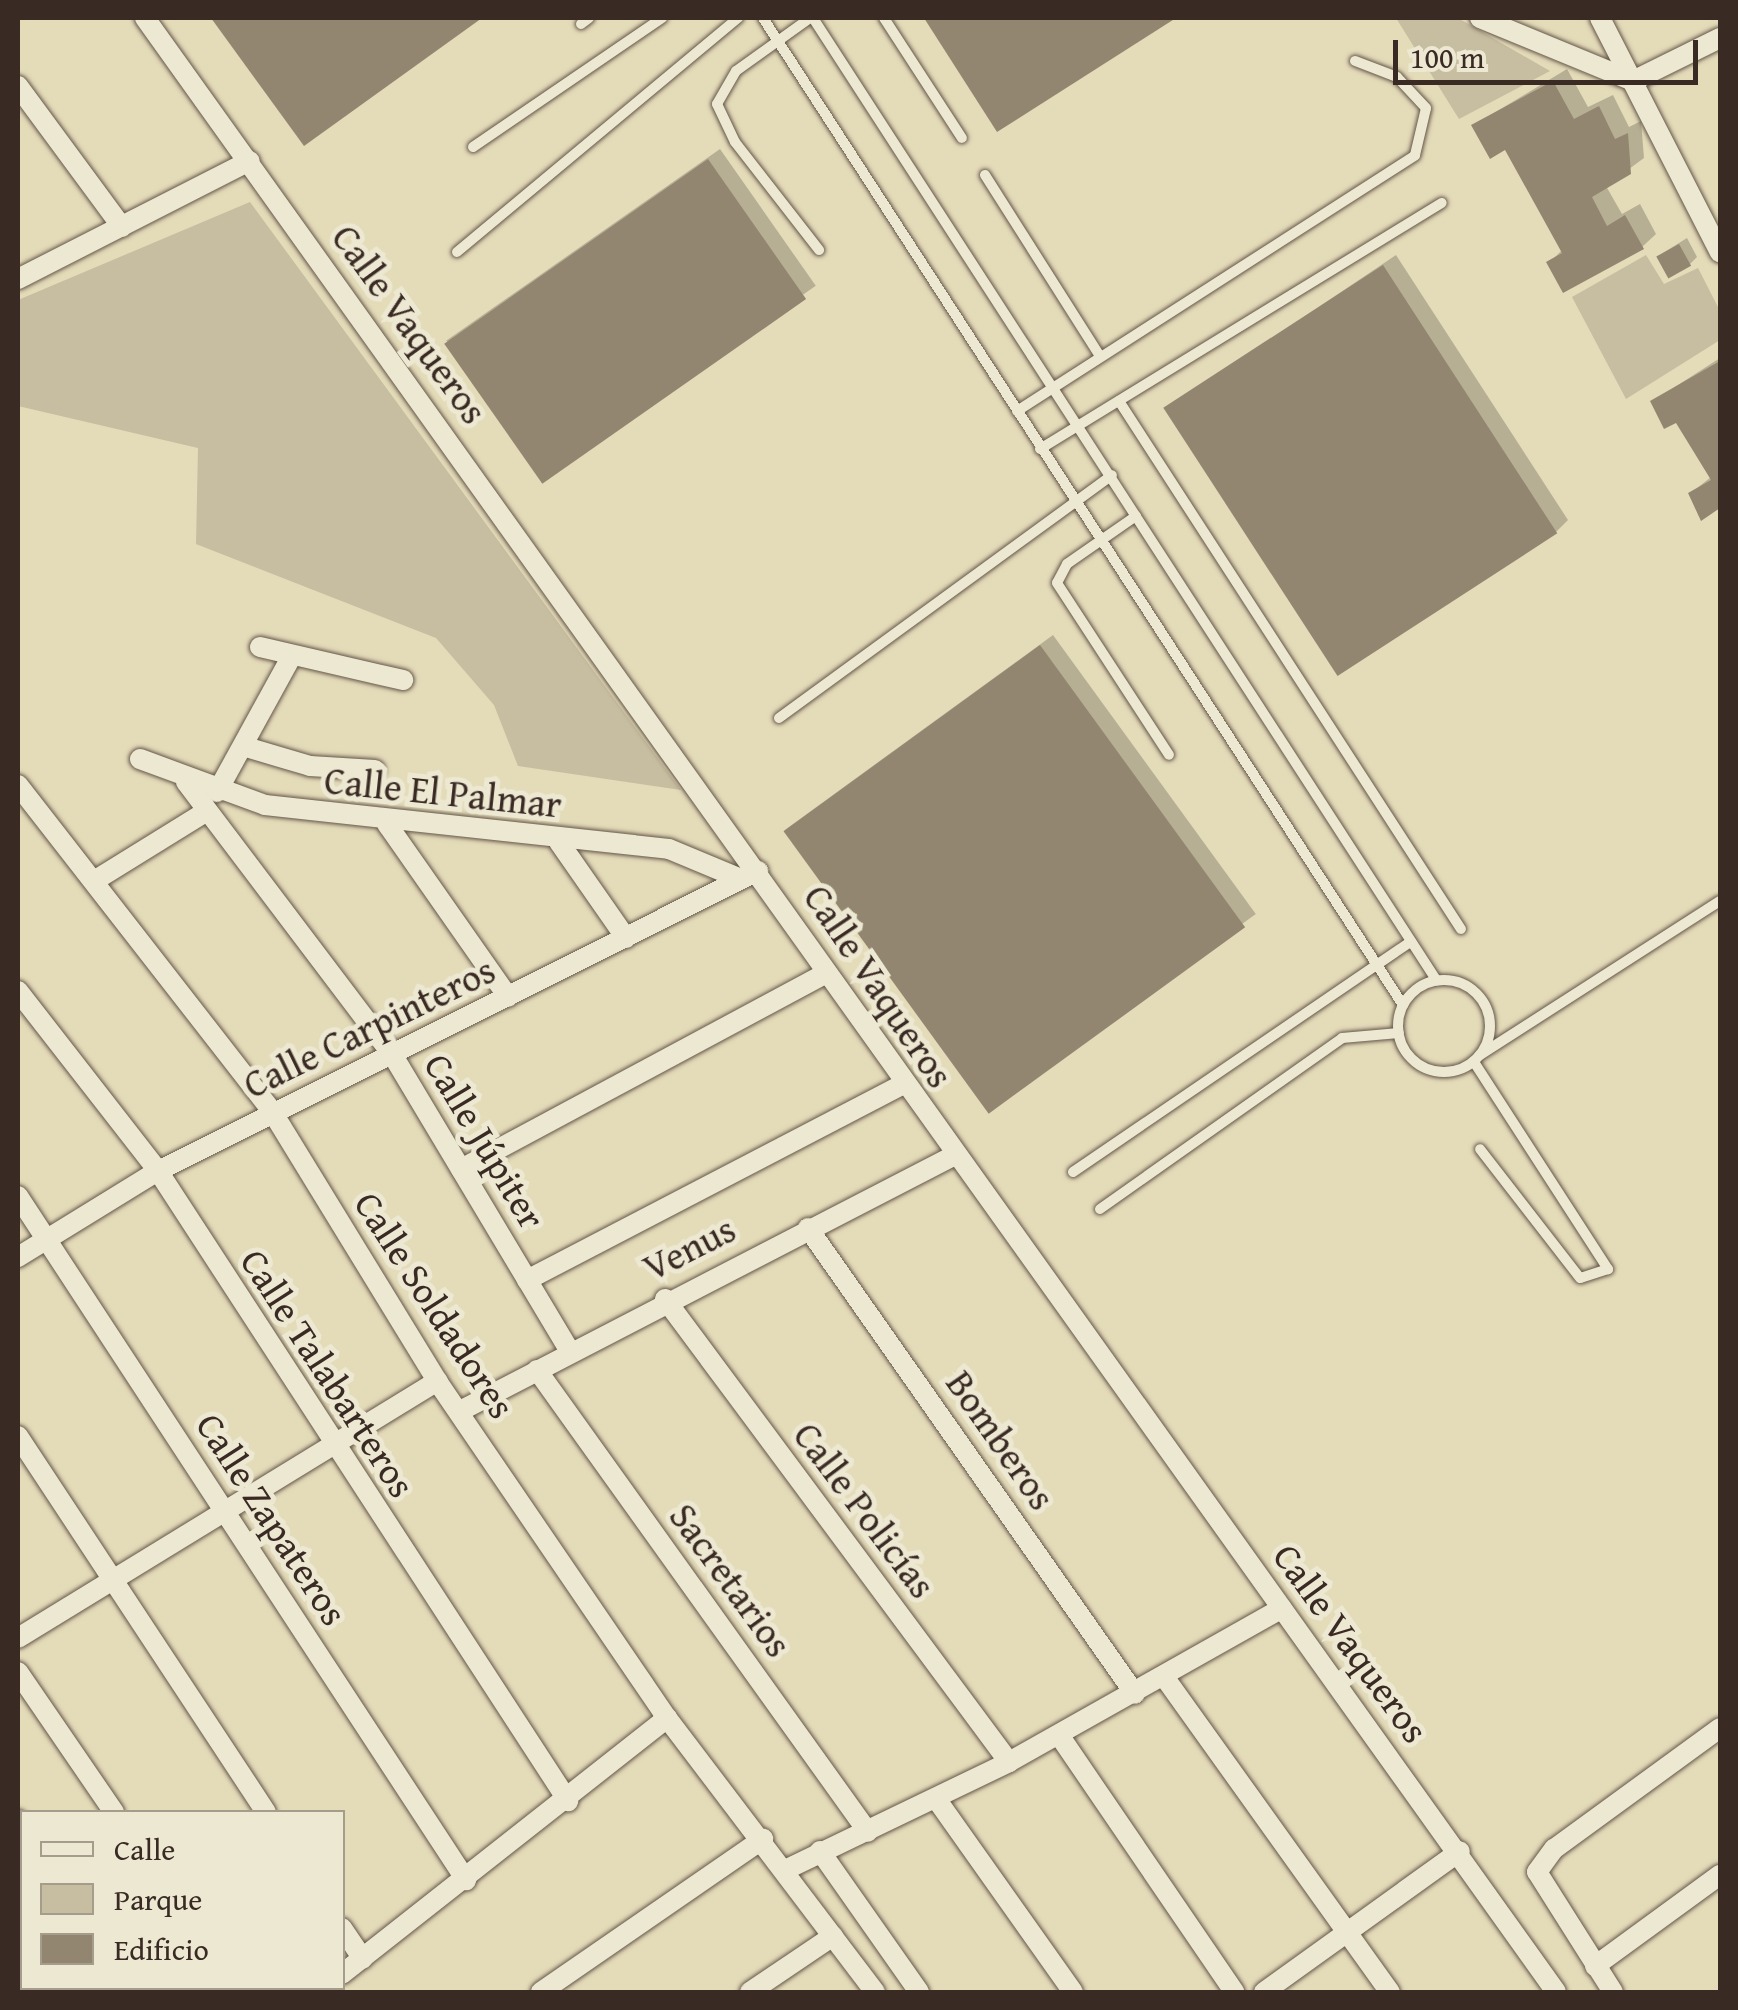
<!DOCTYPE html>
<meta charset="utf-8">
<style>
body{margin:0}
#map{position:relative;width:1738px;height:2010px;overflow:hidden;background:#e4dbb9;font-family:"Gentium Book Plus",serif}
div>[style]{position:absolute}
.green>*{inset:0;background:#c7bda0}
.shadow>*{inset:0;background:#0003;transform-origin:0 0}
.building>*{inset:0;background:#928671;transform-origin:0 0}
.roads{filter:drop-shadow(0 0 2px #645649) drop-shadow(0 0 2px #645649)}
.lane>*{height:10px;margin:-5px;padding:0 5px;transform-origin:5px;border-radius:5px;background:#ede8d2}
.lane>.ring{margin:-5px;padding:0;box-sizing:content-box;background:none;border:10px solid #ede8d2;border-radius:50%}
.street>*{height:20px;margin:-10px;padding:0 10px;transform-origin:10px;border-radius:10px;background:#ede8d2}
span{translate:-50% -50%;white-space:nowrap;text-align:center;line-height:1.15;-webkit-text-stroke:10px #ede8d2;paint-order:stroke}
.street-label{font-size:38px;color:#3a2a24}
.frame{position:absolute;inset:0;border:20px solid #3a2a24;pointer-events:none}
.legend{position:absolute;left:20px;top:1810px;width:325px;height:180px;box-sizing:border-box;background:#ede8d2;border:2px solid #a59c8c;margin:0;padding:12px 18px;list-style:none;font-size:30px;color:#3a2a24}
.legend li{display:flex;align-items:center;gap:20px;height:50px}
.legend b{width:50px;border:2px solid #a59c8c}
.scale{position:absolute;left:1393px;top:40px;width:305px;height:45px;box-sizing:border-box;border:5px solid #3a2a24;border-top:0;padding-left:12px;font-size:30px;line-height:35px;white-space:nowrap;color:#3a2a24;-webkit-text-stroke:8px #ede8d2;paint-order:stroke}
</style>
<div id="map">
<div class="green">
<i style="clip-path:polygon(1396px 18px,1458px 18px,1550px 71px,1459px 119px)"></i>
<i style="clip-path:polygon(250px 202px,681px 790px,518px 766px,494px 705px,436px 638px,196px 544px,198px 448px,18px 406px,18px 300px)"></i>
<i style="clip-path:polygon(1646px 255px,1664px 284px,1698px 268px,1720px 311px,1720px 340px,1626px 399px,1572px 297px)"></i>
</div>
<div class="shadow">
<i style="clip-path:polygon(214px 18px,477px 18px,304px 143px)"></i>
<i style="clip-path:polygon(927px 18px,1171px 18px,998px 128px)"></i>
<i style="clip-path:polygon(1567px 69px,1588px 107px,1613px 95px,1629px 127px,1641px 121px,1644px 158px,1606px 186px,1622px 214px,1640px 204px,1656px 234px,1642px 247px,1549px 263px,1563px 249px,1506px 147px,1474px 125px)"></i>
<i style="left:720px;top:149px;width:167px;height:334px;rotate:55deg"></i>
<i style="clip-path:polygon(1687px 238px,1697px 257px,1690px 264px,1658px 256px)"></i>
<i style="clip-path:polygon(1396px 255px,1568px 520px,1556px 532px,1167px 409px)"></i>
<i style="clip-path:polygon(1720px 358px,1720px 505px,1702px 517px,1691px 493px,1711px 477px,1677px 420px,1653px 401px)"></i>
<i style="left:1053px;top:635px;width:345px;height:332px;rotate:54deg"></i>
</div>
<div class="building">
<i style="clip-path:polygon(211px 18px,482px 18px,304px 146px)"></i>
<i style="clip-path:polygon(924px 18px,1176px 18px,997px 132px)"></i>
<i style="clip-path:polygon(1553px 81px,1574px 119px,1599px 106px,1615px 139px,1628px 133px,1631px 174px,1592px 197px,1607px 226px,1625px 215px,1644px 249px,1563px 293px,1546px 262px,1562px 253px,1505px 150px,1490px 159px,1471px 125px)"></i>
<i style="left:708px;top:159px;width:171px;height:322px;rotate:55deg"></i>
<i style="left:1679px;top:244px;width:25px;height:26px;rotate:61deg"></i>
<i style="left:1383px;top:265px;width:320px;height:262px;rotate:57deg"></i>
<i style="clip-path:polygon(1720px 361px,1720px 508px,1701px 521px,1688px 493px,1711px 480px,1676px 423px,1664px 429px,1650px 401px)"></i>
<i style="left:1040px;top:645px;width:349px;height:317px;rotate:54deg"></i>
</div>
<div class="roads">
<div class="lane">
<i style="left:763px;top:18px;width:1176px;rotate:57.04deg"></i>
<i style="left:810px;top:18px;width:91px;rotate:144.4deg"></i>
<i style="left:736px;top:71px;width:38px;rotate:120deg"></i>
<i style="left:717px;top:104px;width:42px;rotate:64.7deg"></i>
<i style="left:735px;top:142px;width:137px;rotate:52.1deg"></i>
<i style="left:813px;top:18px;width:1147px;rotate:57.06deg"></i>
<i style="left:884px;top:18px;width:143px;rotate:57deg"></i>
<i style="left:581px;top:24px;width:10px;rotate:-37deg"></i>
<i style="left:473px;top:147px;width:229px;rotate:-34.3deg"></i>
<i style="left:985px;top:175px;width:214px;rotate:57.6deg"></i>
<i style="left:457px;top:252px;width:366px;rotate:-39.8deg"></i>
<i style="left:1119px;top:401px;width:629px;rotate:57.07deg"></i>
<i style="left:1017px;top:411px;width:473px;rotate:-32.7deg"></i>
<i style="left:1415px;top:155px;width:48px;rotate:-76.8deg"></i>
<i style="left:1426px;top:108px;width:42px;rotate:-133.1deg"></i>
<i style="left:1397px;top:77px;width:45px;rotate:-159.1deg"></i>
<i style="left:1040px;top:449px;width:471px;rotate:-31.5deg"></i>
<i style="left:1136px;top:516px;width:84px;rotate:145.2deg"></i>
<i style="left:1067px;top:564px;width:21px;rotate:118deg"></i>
<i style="left:1057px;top:583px;width:205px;rotate:56.9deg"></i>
<i style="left:779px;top:718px;width:412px;rotate:-36.1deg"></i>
<i class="ring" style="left:1398px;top:980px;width:82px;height:82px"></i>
<i style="left:1480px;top:1055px;width:285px;rotate:-32.7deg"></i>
<i style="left:1474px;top:1062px;width:247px;rotate:57.1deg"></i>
<i style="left:1608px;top:1269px;width:29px;rotate:162deg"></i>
<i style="left:1580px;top:1278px;width:163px;rotate:-127.8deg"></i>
<i style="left:1073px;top:1172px;width:409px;rotate:-34.3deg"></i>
<i style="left:1100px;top:1209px;width:296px;rotate:-35.2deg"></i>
<i style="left:1342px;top:1038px;width:57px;rotate:-5deg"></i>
</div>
<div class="street">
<i style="left:145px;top:18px;width:2426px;rotate:54.44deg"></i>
<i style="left:1480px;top:18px;width:165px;rotate:22.4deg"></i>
<i style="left:1633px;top:81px;width:97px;rotate:-26.3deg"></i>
<i style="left:1600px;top:18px;width:263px;rotate:62.9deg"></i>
<i style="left:18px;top:86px;width:175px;rotate:53.6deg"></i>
<i style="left:18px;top:279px;width:260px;rotate:-27deg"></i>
<i style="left:260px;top:647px;width:147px;rotate:13deg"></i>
<i style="left:246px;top:747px;width:67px;rotate:16.5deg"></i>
<i style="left:310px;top:766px;width:65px;rotate:3.5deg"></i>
<i style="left:140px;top:759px;width:133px;rotate:20.2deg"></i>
<i style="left:265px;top:805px;width:406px;rotate:6.2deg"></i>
<i style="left:669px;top:849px;width:78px;rotate:22.6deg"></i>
<i style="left:186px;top:782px;width:341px;rotate:52.9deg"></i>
<i style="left:392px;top:1054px;width:345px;rotate:59.1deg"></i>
<i style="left:18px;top:785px;width:415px;rotate:52.1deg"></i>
<i style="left:273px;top:1113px;width:314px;rotate:58.5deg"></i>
<i style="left:437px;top:1381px;width:408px;rotate:55.7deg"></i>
<i style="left:667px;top:1718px;width:344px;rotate:52.8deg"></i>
<i style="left:217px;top:792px;width:152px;rotate:-61.2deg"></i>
<i style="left:387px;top:824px;width:211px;rotate:55deg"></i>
<i style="left:559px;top:842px;width:117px;rotate:55.1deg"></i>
<i style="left:94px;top:881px;width:133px;rotate:-31.8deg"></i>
<i style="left:18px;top:991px;width:228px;rotate:52.1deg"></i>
<i style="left:158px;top:1171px;width:752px;rotate:56.94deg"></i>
<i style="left:461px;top:1169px;width:415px;rotate:-28.2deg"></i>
<i style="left:18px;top:1196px;width:818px;rotate:56.78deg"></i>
<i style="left:808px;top:1228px;width:569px;rotate:54.94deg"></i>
<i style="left:18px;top:1257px;width:164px;rotate:-31.6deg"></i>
<i style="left:158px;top:1171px;width:671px;rotate:-26.57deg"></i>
<i style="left:527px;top:1280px;width:424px;rotate:-27.5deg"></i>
<i style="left:665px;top:1299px;width:577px;rotate:53.39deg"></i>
<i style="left:537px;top:1370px;width:568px;rotate:54.38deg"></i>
<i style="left:460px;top:1411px;width:555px;rotate:-27.35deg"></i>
<i style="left:18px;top:1436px;width:450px;rotate:56.6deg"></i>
<i style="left:18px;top:1638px;width:492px;rotate:-31.5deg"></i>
<i style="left:18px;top:1672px;width:170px;rotate:55.6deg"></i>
<i style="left:1165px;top:1678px;width:386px;rotate:54.4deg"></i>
<i style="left:1059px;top:1735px;width:311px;rotate:55.7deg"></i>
<i style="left:937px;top:1800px;width:235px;rotate:54.7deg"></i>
<i style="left:18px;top:1820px;width:9px;rotate:63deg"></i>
<i style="left:820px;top:1851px;width:172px;rotate:54.9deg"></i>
<i style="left:785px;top:1870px;width:249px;rotate:-25.7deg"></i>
<i style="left:1009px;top:1762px;width:313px;rotate:-29.4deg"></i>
<i style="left:342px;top:1928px;width:37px;rotate:56deg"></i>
<i style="left:1595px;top:1966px;width:155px;rotate:-36.1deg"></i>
<i style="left:342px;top:1974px;width:414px;rotate:-38.2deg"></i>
<i style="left:136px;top:1988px;width:6px;rotate:45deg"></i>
<i style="left:234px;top:1988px;width:6px;rotate:45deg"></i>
<i style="left:18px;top:1990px;width:6px;rotate:-45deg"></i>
<i style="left:316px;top:1992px;width:8px;rotate:-30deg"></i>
<i style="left:541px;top:1992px;width:270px;rotate:-34.6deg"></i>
<i style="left:750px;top:1992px;width:100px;rotate:-34deg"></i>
<i style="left:1264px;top:1992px;width:241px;rotate:-35.7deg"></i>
<i style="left:1613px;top:1992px;width:142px;rotate:-122.3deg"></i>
<i style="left:1537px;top:1872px;width:29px;rotate:-54deg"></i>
<i style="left:1554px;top:1849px;width:205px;rotate:-36.1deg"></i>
</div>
</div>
<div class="street-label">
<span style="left:410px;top:324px;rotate:54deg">Calle Vaqueros</span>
<span style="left:443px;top:792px;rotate:6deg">Calle El Palmar</span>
<span style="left:879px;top:986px;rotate:56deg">Calle Vaqueros</span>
<span style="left:369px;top:1027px;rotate:-26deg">Calle Carpinteros</span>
<span style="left:485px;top:1141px;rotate:59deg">Calle Júpiter</span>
<span style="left:689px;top:1248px;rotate:-27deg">Venus</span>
<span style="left:435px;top:1305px;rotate:57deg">Calle Soldadores</span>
<span style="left:328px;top:1373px;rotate:57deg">Calle Talabarteros</span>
<span style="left:1001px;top:1440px;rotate:55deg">Bomberos</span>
<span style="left:865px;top:1510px;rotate:53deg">Calle Policías</span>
<span style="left:272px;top:1519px;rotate:57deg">Calle Zapateros</span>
<span style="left:731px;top:1580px;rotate:54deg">Sacretarios</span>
<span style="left:1351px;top:1643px;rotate:54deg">Calle Vaqueros</span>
</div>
<div class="frame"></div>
<ul class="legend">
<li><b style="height:12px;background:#ede8d2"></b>Calle</li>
<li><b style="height:28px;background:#c7bda0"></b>Parque</li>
<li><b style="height:28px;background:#928671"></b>Edificio</li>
</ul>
<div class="scale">100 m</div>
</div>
